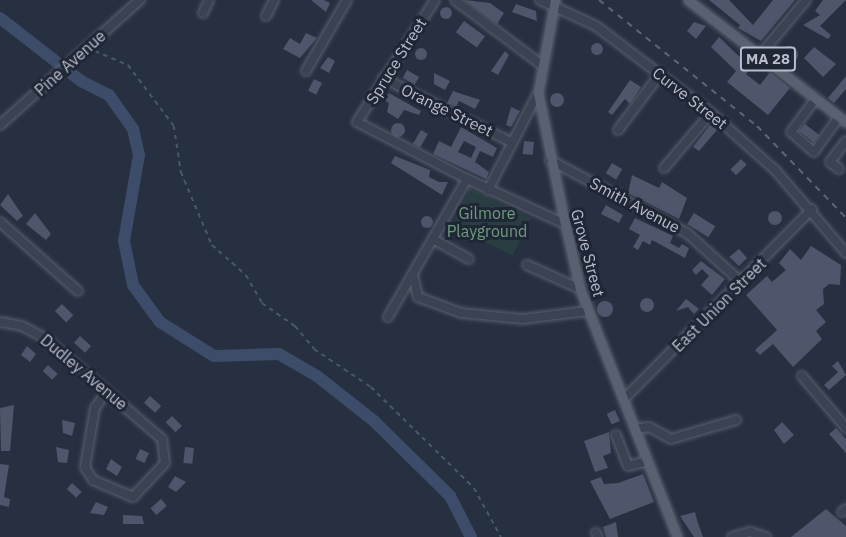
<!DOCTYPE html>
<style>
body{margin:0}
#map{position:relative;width:846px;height:537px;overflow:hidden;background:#273041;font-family:"IBM Plex Sans",sans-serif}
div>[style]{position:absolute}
.green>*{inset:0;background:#293d42;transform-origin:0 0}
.river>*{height:12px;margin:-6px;padding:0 6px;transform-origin:6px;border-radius:6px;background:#3d4c69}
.building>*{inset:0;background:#4d566a;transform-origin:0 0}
.round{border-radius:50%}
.path>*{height:1.5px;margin-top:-0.75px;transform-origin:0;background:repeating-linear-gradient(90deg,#475a5f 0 4.5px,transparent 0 9px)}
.roads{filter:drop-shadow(0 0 2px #59606e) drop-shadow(0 0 2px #59606e)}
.minor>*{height:8px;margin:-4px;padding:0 4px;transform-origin:4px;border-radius:4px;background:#3b4251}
.major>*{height:9px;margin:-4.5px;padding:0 4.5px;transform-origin:4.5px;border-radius:4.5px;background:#596171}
.rail>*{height:2px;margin-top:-1px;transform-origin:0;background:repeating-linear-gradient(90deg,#5d6678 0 6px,transparent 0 12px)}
span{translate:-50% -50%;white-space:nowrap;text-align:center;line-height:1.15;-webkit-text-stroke:6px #1f2736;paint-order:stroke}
.shield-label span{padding:2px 4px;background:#1f2736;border:2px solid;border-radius:4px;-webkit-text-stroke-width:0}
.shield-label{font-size:15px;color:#b8bdcb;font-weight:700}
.street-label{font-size:16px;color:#b8bdcb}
.park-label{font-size:16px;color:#6f9b7d}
</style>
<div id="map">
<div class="green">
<i style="left:470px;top:188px;width:68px;height:42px;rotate:26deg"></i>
</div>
<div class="river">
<i style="left:0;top:18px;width:103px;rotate:37.9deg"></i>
<i style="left:81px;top:81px;width:31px;rotate:27deg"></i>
<i style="left:109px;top:95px;width:42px;rotate:54.8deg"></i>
<i style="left:133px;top:129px;width:27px;rotate:77deg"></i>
<i style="left:139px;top:155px;width:87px;rotate:99.9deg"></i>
<i style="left:124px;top:241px;width:45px;rotate:78.4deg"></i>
<i style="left:133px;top:285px;width:46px;rotate:53.9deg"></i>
<i style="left:160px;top:322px;width:64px;rotate:32.2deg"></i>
<i style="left:214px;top:356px;width:65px;rotate:-1.8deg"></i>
<i style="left:279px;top:354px;width:44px;rotate:30.1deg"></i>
<i style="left:317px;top:376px;width:73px;rotate:38.3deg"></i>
<i style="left:374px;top:421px;width:107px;rotate:44.6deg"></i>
<i style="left:450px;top:496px;width:46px;rotate:62.9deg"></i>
</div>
<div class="building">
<i style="clip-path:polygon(311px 0,324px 0,330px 3px,326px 12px)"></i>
<i style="clip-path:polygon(465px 0,490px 3px,504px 13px,497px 24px)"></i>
<i style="clip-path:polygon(709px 0,729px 0,753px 25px,773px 0,795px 0,761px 41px,738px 28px,740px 25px)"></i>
<i style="clip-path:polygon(823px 0,846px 0,820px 26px,831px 35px,828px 39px,803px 25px,820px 15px,815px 11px)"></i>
<i style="clip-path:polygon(516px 4px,536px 11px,537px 21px,512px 12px)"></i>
<i class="round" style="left:440px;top:7px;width:12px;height:12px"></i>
<i style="left:464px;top:21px;width:26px;height:14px;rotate:36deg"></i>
<i style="clip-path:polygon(694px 22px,706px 26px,696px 39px,687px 31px)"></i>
<i style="clip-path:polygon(306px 33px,317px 38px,300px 58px,283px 49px,290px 38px,300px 44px)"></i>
<i style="clip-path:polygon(719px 37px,744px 61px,748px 55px,756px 61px,746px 74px,760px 85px,770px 72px,790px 88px,768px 115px,727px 82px,736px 71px,711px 47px)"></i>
<i class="round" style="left:591px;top:43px;width:12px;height:12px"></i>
<i class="round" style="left:780px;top:46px;width:18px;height:18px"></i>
<i style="clip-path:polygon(814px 47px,836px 64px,823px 77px,804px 58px)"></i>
<i class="round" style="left:415px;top:48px;width:12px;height:12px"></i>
<i style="clip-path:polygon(505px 51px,509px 55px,498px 75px,491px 71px)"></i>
<i style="clip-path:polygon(328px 57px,335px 61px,329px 73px,320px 68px)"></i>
<i style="left:407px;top:70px;width:14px;height:9px;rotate:30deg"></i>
<i style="clip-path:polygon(434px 73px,450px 81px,445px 90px,434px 84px)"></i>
<i style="clip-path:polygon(846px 76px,846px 89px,834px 103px,828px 98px)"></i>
<i style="left:314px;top:79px;width:9px;height:13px;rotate:27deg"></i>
<i style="clip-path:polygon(630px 80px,641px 87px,630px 104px,625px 99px,612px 115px,608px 112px)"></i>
<i style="clip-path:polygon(453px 91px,480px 100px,475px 109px,459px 101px,456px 107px,447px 103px)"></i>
<i style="clip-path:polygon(389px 93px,421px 111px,419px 115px,404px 110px,398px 119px,387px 112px,389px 103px,384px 100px)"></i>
<i class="round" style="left:550px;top:93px;width:14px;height:14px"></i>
<i style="clip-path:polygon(511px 107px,520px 111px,511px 127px,506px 125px)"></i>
<i class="round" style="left:391px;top:123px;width:14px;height:14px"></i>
<i style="left:805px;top:124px;width:18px;height:9px;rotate:38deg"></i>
<i style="clip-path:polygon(710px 125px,717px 130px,699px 151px,693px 147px)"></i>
<i style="clip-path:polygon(evenodd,461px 127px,497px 148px,493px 157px,480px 151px,475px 162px,489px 172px,486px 179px,433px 154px,439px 141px,451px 147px,461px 127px,464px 141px,476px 147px,471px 158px,458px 152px,464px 141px)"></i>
<i style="left:421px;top:130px;width:8px;height:16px;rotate:30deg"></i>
<i style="left:524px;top:141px;width:10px;height:13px;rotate:6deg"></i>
<i style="clip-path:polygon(395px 156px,430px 170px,429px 177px,439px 182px,448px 182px,442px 195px,391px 163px)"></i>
<i style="left:741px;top:159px;width:8px;height:15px;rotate:45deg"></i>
<i style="left:612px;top:163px;width:12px;height:12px;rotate:31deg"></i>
<i style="clip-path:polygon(632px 175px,659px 188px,662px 182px,687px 198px,679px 219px,628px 193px)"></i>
<i style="clip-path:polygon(8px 194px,23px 216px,17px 221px,0 205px)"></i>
<i style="clip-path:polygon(606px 205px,623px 215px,619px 223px,601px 214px)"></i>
<i class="round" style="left:768px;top:211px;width:14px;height:14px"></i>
<i style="clip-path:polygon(35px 213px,51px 234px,46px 240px,26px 224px)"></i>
<i style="left:694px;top:213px;width:25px;height:13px;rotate:32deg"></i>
<i class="round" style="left:421px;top:216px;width:12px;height:12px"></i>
<i style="clip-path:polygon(635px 218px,673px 236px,670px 243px,679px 248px,682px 244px,689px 248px,685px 258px,652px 240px,650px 245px,643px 241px,638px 250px,633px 247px,640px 235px,629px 229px)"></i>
<i style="clip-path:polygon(811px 246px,841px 265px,840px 285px,829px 284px,823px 289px,824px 304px,816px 310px,826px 322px,816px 331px,822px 339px,793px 367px,773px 344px,760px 355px,755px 350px,777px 330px,746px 295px,767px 276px,772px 282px,786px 270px,779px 263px,790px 249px,801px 260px)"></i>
<i style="clip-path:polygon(739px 249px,747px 258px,739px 266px,729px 257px)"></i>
<i style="clip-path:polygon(701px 261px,725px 279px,712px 295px,701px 285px,709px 276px,702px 269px,696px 275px,692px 270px)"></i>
<i class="round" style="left:640px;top:298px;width:14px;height:14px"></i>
<i style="clip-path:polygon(686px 299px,699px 309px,694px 314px,688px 307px,676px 311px)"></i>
<i class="round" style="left:597px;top:301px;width:16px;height:16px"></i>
<i style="left:62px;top:304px;width:16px;height:10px;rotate:45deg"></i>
<i style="left:80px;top:336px;width:15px;height:9px;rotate:42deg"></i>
<i style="clip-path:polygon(27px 346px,36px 354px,30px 362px,21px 355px)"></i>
<i style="clip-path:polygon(838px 361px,846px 375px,829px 390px,824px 385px,838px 372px,832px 366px)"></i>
<i style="left:48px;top:365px;width:13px;height:8px;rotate:42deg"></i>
<i style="left:150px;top:396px;width:15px;height:9px;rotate:42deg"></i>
<i style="clip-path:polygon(14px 405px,10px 451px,1px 451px,0 408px)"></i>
<i style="left:615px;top:410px;width:12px;height:9px;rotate:66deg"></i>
<i style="left:172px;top:416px;width:14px;height:9px;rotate:45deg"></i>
<i style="clip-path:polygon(62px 420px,75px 423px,72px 436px,63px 433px)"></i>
<i style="clip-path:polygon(782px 422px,794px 435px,784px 444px,774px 430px)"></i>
<i style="clip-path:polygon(836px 428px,846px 439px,846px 453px,829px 434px)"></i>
<i style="clip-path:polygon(609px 432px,611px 453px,603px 456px,608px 468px,595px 472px,584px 441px)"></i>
<i style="clip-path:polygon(56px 447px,69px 450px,67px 463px,58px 462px)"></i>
<i style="left:185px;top:447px;width:9px;height:16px;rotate:6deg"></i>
<i style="left:140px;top:449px;width:10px;height:11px;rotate:24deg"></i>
<i style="clip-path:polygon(111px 459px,122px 467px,117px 476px,106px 469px)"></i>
<i style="clip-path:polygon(0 464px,9px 465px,4px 497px,10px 499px,9px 507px,0 505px)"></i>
<i style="clip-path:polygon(643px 474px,654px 502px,610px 519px,590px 481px,601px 477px,604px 484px,618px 483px)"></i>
<i style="clip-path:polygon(175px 476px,186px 482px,176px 492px,168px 487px)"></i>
<i style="left:72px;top:483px;width:13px;height:8px;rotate:42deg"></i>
<i style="left:161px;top:499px;width:9px;height:14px;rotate:49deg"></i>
<i style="clip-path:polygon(96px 502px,108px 507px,104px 515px,90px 513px)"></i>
<i style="clip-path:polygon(826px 509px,846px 526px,846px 537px,791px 537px)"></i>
<i style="clip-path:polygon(695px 512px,697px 520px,703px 537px,694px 537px,680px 516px)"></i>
<i style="clip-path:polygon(123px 515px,142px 516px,144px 524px,123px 524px)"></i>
<i style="clip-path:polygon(616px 522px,618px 537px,606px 537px,603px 527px)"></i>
</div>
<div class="path">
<i style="left:95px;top:51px;width:36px;rotate:23deg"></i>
<i style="left:128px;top:65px;width:76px;rotate:53deg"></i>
<i style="left:174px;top:126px;width:47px;rotate:81.3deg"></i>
<i style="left:181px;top:172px;width:79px;rotate:67deg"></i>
<i style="left:212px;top:245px;width:45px;rotate:41.4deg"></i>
<i style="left:246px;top:275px;width:32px;rotate:60deg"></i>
<i style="left:262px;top:303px;width:40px;rotate:34.9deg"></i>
<i style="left:295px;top:326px;width:30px;rotate:50deg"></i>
<i style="left:314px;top:349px;width:69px;rotate:33.7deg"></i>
<i style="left:371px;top:387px;width:144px;rotate:44.4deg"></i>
<i style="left:474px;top:488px;width:56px;rotate:61.1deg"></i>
</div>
<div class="roads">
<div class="minor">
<i style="left:435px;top:0;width:145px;rotate:122.6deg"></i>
<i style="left:357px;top:122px;width:124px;rotate:27.4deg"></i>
<i style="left:455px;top:0;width:109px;rotate:36.8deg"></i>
<i style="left:540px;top:0;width:62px;rotate:24.9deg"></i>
<i style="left:596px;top:26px;width:144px;rotate:37.1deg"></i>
<i style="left:711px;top:113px;width:87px;rotate:41.7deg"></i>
<i style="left:776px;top:171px;width:108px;rotate:49.5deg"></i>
<i style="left:203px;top:13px;width:14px;rotate:-65deg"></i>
<i style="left:266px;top:16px;width:18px;rotate:-63deg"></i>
<i style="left:761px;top:54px;width:70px;rotate:-50.2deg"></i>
<i style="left:306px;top:71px;width:82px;rotate:-60deg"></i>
<i style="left:383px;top:78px;width:143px;rotate:26.6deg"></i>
<i style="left:816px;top:98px;width:42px;rotate:126.3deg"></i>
<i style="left:791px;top:132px;width:30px;rotate:41deg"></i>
<i style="left:814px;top:152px;width:43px;rotate:-54.5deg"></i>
<i style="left:0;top:125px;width:188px;rotate:-41.8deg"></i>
<i style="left:618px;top:130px;width:70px;rotate:-53.1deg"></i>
<i style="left:550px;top:160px;width:155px;rotate:28.1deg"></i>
<i style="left:687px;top:233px;width:74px;rotate:42.3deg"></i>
<i style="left:664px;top:168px;width:72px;rotate:-49.5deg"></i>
<i style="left:839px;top:169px;width:11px;rotate:-142deg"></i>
<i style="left:830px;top:162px;width:26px;rotate:-53deg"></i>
<i style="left:488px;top:190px;width:109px;rotate:-62.7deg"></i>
<i style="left:0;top:222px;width:104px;rotate:41.5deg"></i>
<i style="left:433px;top:239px;width:41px;rotate:29.1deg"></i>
<i style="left:527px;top:265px;width:58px;rotate:24.4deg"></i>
<i style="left:413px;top:275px;width:23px;rotate:77deg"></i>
<i style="left:418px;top:297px;width:46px;rotate:20.4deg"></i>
<i style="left:461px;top:313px;width:62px;rotate:5.5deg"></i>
<i style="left:523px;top:319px;width:65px;rotate:-7deg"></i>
<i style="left:388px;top:317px;width:159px;rotate:-60.2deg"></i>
<i style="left:467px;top:179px;width:108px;rotate:24.7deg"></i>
<i style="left:0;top:322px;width:22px;rotate:10deg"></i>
<i style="left:22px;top:326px;width:27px;rotate:28deg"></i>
<i style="left:46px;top:339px;width:153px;rotate:40.8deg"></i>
<i style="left:162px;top:439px;width:24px;rotate:83deg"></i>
<i style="left:165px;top:463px;width:47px;rotate:133.3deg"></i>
<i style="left:133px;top:497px;width:43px;rotate:-157deg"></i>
<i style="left:93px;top:480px;width:15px;rotate:-122deg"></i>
<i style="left:85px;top:467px;width:60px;rotate:-80.4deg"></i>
<i style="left:95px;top:408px;width:19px;rotate:-55deg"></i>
<i style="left:802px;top:376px;width:68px;rotate:49.8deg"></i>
<i style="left:624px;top:399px;width:267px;rotate:-45.3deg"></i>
<i style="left:635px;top:429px;width:14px;rotate:-8deg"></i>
<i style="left:649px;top:427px;width:25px;rotate:29deg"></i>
<i style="left:671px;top:439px;width:68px;rotate:-16.3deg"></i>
<i style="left:616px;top:435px;width:33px;rotate:69deg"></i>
<i style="left:628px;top:466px;width:21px;rotate:-14deg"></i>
<i style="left:842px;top:512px;width:5px;rotate:-37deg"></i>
<i style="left:596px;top:533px;width:4px;rotate:63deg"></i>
<i style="left:732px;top:537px;width:19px;rotate:-16deg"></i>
<i style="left:750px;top:532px;width:17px;rotate:17deg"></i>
</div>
<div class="major">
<i style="left:555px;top:0;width:95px;rotate:100.4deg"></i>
<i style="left:538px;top:93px;width:134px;rotate:78.4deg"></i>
<i style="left:565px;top:224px;width:67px;rotate:77deg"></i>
<i style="left:580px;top:289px;width:266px;rotate:68.6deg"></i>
<i style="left:688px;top:0;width:200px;rotate:37.7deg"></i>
</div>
</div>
<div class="rail">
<i style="left:599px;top:0;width:202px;rotate:38.6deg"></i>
<i style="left:757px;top:126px;width:128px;rotate:45.9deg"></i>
</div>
<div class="shield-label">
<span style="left:768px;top:59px">MA 28</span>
</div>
<div class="street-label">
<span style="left:396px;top:61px;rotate:-58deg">Spruce Street</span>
<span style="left:70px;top:63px;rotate:-42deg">Pine Avenue</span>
<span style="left:690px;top:98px;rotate:38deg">Curve Street</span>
<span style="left:447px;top:110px;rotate:26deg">Orange Street</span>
<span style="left:635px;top:205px;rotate:28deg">Smith Avenue</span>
<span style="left:588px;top:253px;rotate:75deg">Grove Street</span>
<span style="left:719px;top:305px;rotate:-45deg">East Union Street</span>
<span style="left:84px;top:372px;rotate:40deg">Dudley Avenue</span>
</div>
<div class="park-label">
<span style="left:487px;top:222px">Gilmore<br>Playground</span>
</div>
</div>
